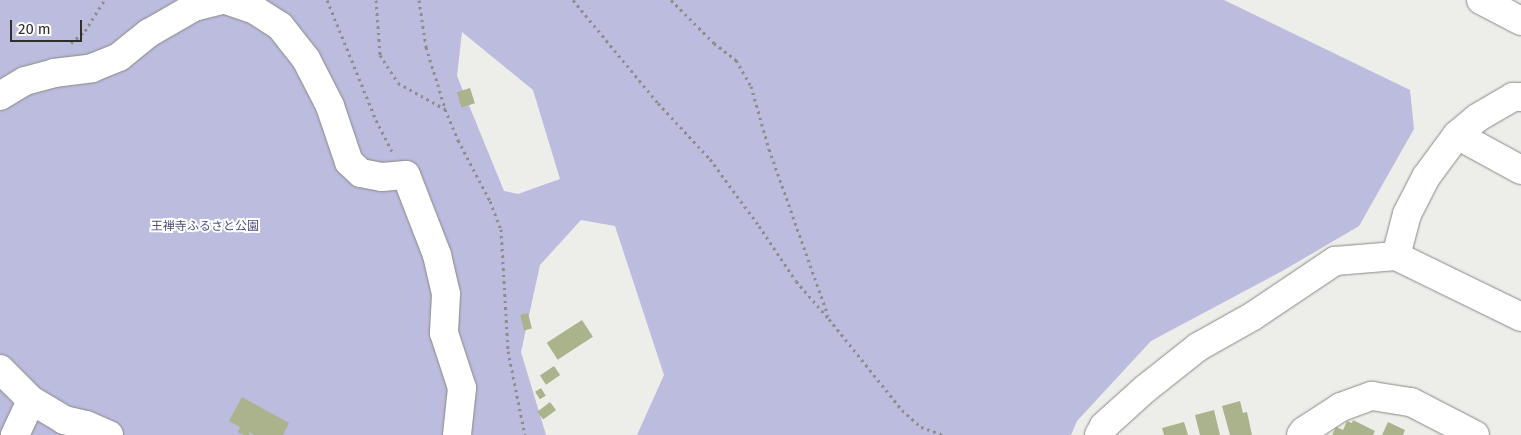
<!DOCTYPE html>
<meta charset="utf-8">
<style>
body{margin:0}
#map{position:relative;width:1521px;height:435px;overflow:hidden;background:#edeeea;font-family:"Fira Sans","Noto Sans JP",sans-serif}
div>[style]{position:absolute}
.green>*{inset:0;background:#bbbcde}
.building>*{inset:0;background:#aab38b;transform-origin:0 0}
.path>*{height:3px;margin-top:-1.5px;transform-origin:0;background:repeating-linear-gradient(90deg,#8d8e8b 0 2.5px,transparent 0 6.5px)}
.roads{filter:drop-shadow(0 0 1px #888985) drop-shadow(0 0 1px #888985)}
.street>*{height:28px;margin:-14px;padding:0 14px;transform-origin:14px;border-radius:14px;background:#fff}
.secondary>*{height:28px;margin:-14px;padding:0 14px;transform-origin:14px;border-radius:14px;background:#fff}
span{translate:-50% -50%;white-space:nowrap;text-align:center;line-height:1.15;-webkit-text-stroke:4px #fff;paint-order:stroke}
.park-label{font-size:12px;color:#4d4b80}
.scale{position:absolute;left:10px;top:20px;width:72px;height:22px;box-sizing:border-box;border:2px solid #2e2f2d;border-top:0;padding-left:6px;font-size:15px;line-height:18px;white-space:nowrap;color:#2e2f2d;-webkit-text-stroke:4px #fff;paint-order:stroke}
</style>
<div id="map">
<div class="green">
<i style="clip-path:polygon(evenodd,0 0,1224px 0,1410px 90px,1414px 129px,1359px 226px,1284px 270px,1151px 341px,1077px 421px,1071px 435px,637px 435px,664px 375px,615px 226px,581px 220px,540px 265px,521px 352px,546px 435px,0 435px,0 0,462px 32px,533px 90px,560px 179px,518px 194px,504px 191px,457px 76px,462px 32px)"></i>
</div>
<div class="building">
<i style="left:470px;top:88px;width:16px;height:14px;rotate:72deg"></i>
<i style="left:528px;top:313px;width:16px;height:8px;rotate:76deg"></i>
<i style="left:582px;top:320px;width:20px;height:42px;rotate:57deg"></i>
<i style="left:554px;top:366px;width:11px;height:17px;rotate:56deg"></i>
<i style="left:541px;top:388px;width:9px;height:7px;rotate:58deg"></i>
<i style="clip-path:polygon(242px 397px,289px 423px,283px 435px,254px 435px,250px 432px,249px 435px,244px 435px,238px 432px,240px 427px,229px 421px)"></i>
<i style="clip-path:polygon(1240px 401px,1243px 413px,1247px 412px,1252px 435px,1230px 435px,1222px 406px)"></i>
<i style="left:550px;top:402px;width:10px;height:16px;rotate:53deg"></i>
<i style="clip-path:polygon(1214px 410px,1220px 435px,1200px 435px,1195px 415px)"></i>
<i style="clip-path:polygon(1353px 420px,1375px 431px,1373px 435px,1332px 435px,1336px 427px,1343px 430px,1347px 421px,1352px 423px)"></i>
<i style="clip-path:polygon(1184px 422px,1188px 435px,1164px 435px,1162px 428px)"></i>
<i style="clip-path:polygon(1388px 422px,1405px 430px,1403px 435px,1382px 435px)"></i>
</div>
<div class="path">
<i style="left:327px;top:0;width:130px;rotate:67.8deg"></i>
<i style="left:376px;top:120px;width:35px;rotate:63deg"></i>
<i style="left:376px;top:0;width:55px;rotate:85.8deg"></i>
<i style="left:380px;top:55px;width:33px;rotate:57deg"></i>
<i style="left:398px;top:83px;width:54px;rotate:29deg"></i>
<i style="left:445px;top:109px;width:34px;rotate:67deg"></i>
<i style="left:458px;top:140px;width:69px;rotate:62.3deg"></i>
<i style="left:490px;top:201px;width:30px;rotate:69deg"></i>
<i style="left:501px;top:229px;width:122px;rotate:86.7deg"></i>
<i style="left:508px;top:351px;width:86px;rotate:78.6deg"></i>
<i style="left:419px;top:0;width:48px;rotate:81.5deg"></i>
<i style="left:426px;top:47px;width:64px;rotate:72.7deg"></i>
<i style="left:573px;top:0;width:134px;rotate:50.5deg"></i>
<i style="left:658px;top:103px;width:76px;rotate:47.1deg"></i>
<i style="left:710px;top:159px;width:83px;rotate:53.8deg"></i>
<i style="left:759px;top:226px;width:66px;rotate:56.1deg"></i>
<i style="left:796px;top:281px;width:50px;rotate:49deg"></i>
<i style="left:829px;top:319px;width:117px;rotate:51.3deg"></i>
<i style="left:902px;top:410px;width:25px;rotate:42deg"></i>
<i style="left:921px;top:427px;width:24px;rotate:19deg"></i>
<i style="left:671px;top:0;width:61px;rotate:45deg"></i>
<i style="left:714px;top:43px;width:28px;rotate:38deg"></i>
<i style="left:736px;top:60px;width:30px;rotate:60deg"></i>
<i style="left:751px;top:86px;width:66px;rotate:74.1deg"></i>
<i style="left:769px;top:149px;width:177px;rotate:70.5deg"></i>
<i style="left:71px;top:43px;width:18px;rotate:-41deg"></i>
<i style="left:85px;top:31px;width:36px;rotate:-58deg"></i>
</div>
<div class="roads">
<div class="street">
<i style="left:226px;top:0;width:31px;rotate:19deg"></i>
<i style="left:255px;top:10px;width:30px;rotate:33deg"></i>
<i style="left:280px;top:26px;width:42px;rotate:51.8deg"></i>
<i style="left:306px;top:59px;width:53px;rotate:62.9deg"></i>
<i style="left:330px;top:106px;width:59px;rotate:71.3deg"></i>
<i style="left:349px;top:162px;width:16px;rotate:43deg"></i>
<i style="left:361px;top:173px;width:21px;rotate:11deg"></i>
<i style="left:382px;top:177px;width:24px;rotate:-5deg"></i>
<i style="left:406px;top:175px;width:86px;rotate:68.8deg"></i>
<i style="left:437px;top:255px;width:40px;rotate:77deg"></i>
<i style="left:446px;top:294px;width:39px;rotate:93deg"></i>
<i style="left:444px;top:333px;width:58px;rotate:71.9deg"></i>
<i style="left:462px;top:388px;width:47px;rotate:96.1deg"></i>
<i style="left:0;top:96px;width:29px;rotate:-31deg"></i>
<i style="left:25px;top:81px;width:30px;rotate:-15deg"></i>
<i style="left:54px;top:73px;width:38px;rotate:-7deg"></i>
<i style="left:92px;top:68px;width:29px;rotate:-22deg"></i>
<i style="left:119px;top:57px;width:38px;rotate:-39deg"></i>
<i style="left:149px;top:33px;width:52px;rotate:-30deg"></i>
<i style="left:194px;top:7px;width:30px;rotate:-14deg"></i>
<i style="left:1457px;top:135px;width:73px;rotate:28.7deg"></i>
<i style="left:1396px;top:256px;width:43px;rotate:-75.3deg"></i>
<i style="left:1407px;top:214px;width:42px;rotate:-62.8deg"></i>
<i style="left:1426px;top:177px;width:52px;rotate:-53.6deg"></i>
<i style="left:1457px;top:135px;width:26px;rotate:-40deg"></i>
<i style="left:1477px;top:118px;width:42px;rotate:-30.3deg"></i>
<i style="left:1513px;top:97px;width:8px"></i>
<i style="left:0;top:369px;width:44px;rotate:45deg"></i>
<i style="left:31px;top:400px;width:39px;rotate:31deg"></i>
<i style="left:64px;top:420px;width:23px;rotate:13deg"></i>
<i style="left:86px;top:425px;width:25px;rotate:23deg"></i>
<i style="left:15px;top:435px;width:38px;rotate:-65deg"></i>
<i style="left:1099px;top:435px;width:10px;rotate:-61deg"></i>
<i style="left:1104px;top:426px;width:55px;rotate:-42.1deg"></i>
<i style="left:1145px;top:389px;width:68px;rotate:-38.4deg"></i>
<i style="left:1198px;top:347px;width:63px;rotate:-29.4deg"></i>
<i style="left:1253px;top:316px;width:99px;rotate:-33.9deg"></i>
<i style="left:1335px;top:261px;width:61px;rotate:-4.7deg"></i>
<i style="left:1396px;top:256px;width:139px;rotate:26deg"></i>
<i style="left:1301px;top:435px;width:5px;rotate:-53deg"></i>
<i style="left:1304px;top:431px;width:44px;rotate:-33deg"></i>
<i style="left:1341px;top:407px;width:33px;rotate:-20deg"></i>
<i style="left:1372px;top:396px;width:39px;rotate:9deg"></i>
<i style="left:1411px;top:402px;width:72px;rotate:27.3deg"></i>
</div>
<div class="secondary">
<i style="left:1481px;top:0;width:45px;rotate:27.7deg"></i>
</div>
</div>
<div class="park-label">
<span style="left:205px;top:227px">王禅寺ふるさと公園</span>
</div>
<div class="scale">20 m</div>
</div>
